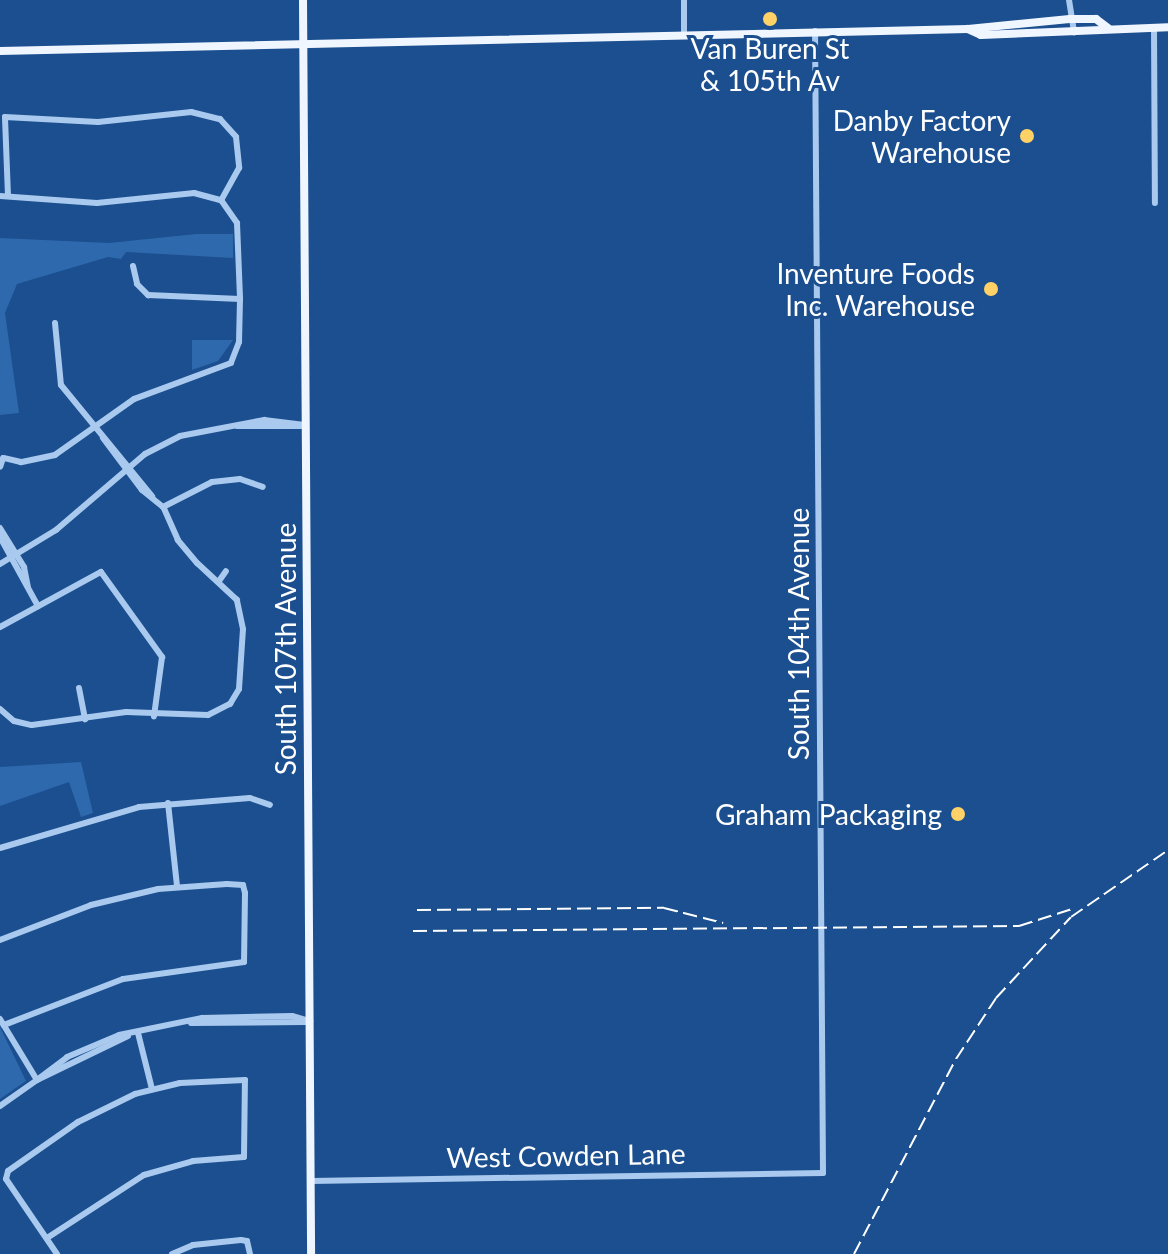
<!DOCTYPE html>
<style>
body{margin:0}
#map{position:relative;width:1168px;height:1254px;overflow:hidden;background:#1b4f8f;font-family:Lato,sans-serif}
div>[style]{position:absolute}
.green>*{inset:0;background:#2e69ad}
.minor>*{height:6px;margin:-3px;padding:0 3px;transform-origin:3px;border-radius:3px;background:#a9c9ee}
.major>*{height:8px;margin:-4px;padding:0 4px;transform-origin:4px;border-radius:4px;background:#f0f6ff}
.rail>*{height:2px;margin-top:-1px;transform-origin:0;background:repeating-linear-gradient(90deg,#fff 0 14px,transparent 0 20px)}
.dots>*{width:22px;height:22px;translate:-50% -50%;box-sizing:border-box;border:4px solid #1b4f8f;border-radius:50%}
span{translate:-50% -50%;white-space:nowrap;text-align:center;line-height:1.15;-webkit-text-stroke:6px #1b4f8f;paint-order:stroke}
.poi-label{font-size:28px;color:#fff}
.right{translate:-100% -50%;text-align:right}
.street-label{font-size:28px;color:#fff}
</style>
<div id="map">
<div class="green">
<i style="clip-path:polygon(196px 234px,233px 234px,233px 258px,126px 252px,121px 259px,108px 257px,17px 284px,5px 313px,19px 413px,0 415px,0 238px,109px 243px)"></i>
<i style="clip-path:polygon(192px 340px,233px 340px,218px 361px,192px 370px)"></i>
<i style="clip-path:polygon(81px 762px,93px 813px,81px 817px,69px 782px,0 806px,0 767px)"></i>
<i style="clip-path:polygon(0 1027px,26px 1081px,0 1099px)"></i>
</div>
<div class="minor">
<i style="left:684px;top:0;width:35px;rotate:90deg"></i>
<i style="left:1069px;top:0;width:33px;rotate:81deg"></i>
<i style="left:1154px;top:28px;width:175px;rotate:89.7deg"></i>
<i style="left:0;top:196px;width:97px;rotate:4.1deg"></i>
<i style="left:97px;top:203px;width:98px;rotate:-5.9deg"></i>
<i style="left:194px;top:193px;width:28px;rotate:15deg"></i>
<i style="left:221px;top:200px;width:28px;rotate:55deg"></i>
<i style="left:237px;top:223px;width:76px;rotate:87.7deg"></i>
<i style="left:240px;top:299px;width:43px;rotate:91.3deg"></i>
<i style="left:239px;top:342px;width:22px;rotate:111deg"></i>
<i style="left:231px;top:363px;width:103px;rotate:159.6deg"></i>
<i style="left:134px;top:399px;width:97px;rotate:144.7deg"></i>
<i style="left:55px;top:455px;width:35px;rotate:168deg"></i>
<i style="left:21px;top:462px;width:18px;rotate:-167deg"></i>
<i style="left:3px;top:458px;width:9px;rotate:108deg"></i>
<i style="left:8px;top:196px;width:79px;rotate:-92.2deg"></i>
<i style="left:5px;top:117px;width:93px;rotate:3.1deg"></i>
<i style="left:98px;top:122px;width:94px;rotate:-6.1deg"></i>
<i style="left:191px;top:112px;width:30px;rotate:14deg"></i>
<i style="left:220px;top:119px;width:24px;rotate:48deg"></i>
<i style="left:236px;top:137px;width:31px;rotate:84deg"></i>
<i style="left:239px;top:168px;width:37px;rotate:119deg"></i>
<i style="left:133px;top:266px;width:18px;rotate:77deg"></i>
<i style="left:137px;top:284px;width:16px;rotate:45deg"></i>
<i style="left:148px;top:295px;width:92px;rotate:2.5deg"></i>
<i style="left:55px;top:323px;width:62px;rotate:84.5deg"></i>
<i style="left:61px;top:385px;width:144px;rotate:50.7deg"></i>
<i style="left:237px;top:426px;width:64px"></i>
<i style="left:163px;top:507px;width:55px;rotate:-27deg"></i>
<i style="left:212px;top:482px;width:28px;rotate:-6deg"></i>
<i style="left:240px;top:479px;width:24px;rotate:19deg"></i>
<i style="left:0;top:528px;width:46px;rotate:58.4deg"></i>
<i style="left:24px;top:567px;width:20px;rotate:79deg"></i>
<i style="left:0;top:537px;width:79px;rotate:61.2deg"></i>
<i style="left:0;top:564px;width:66px;rotate:-31.3deg"></i>
<i style="left:56px;top:530px;width:117px;rotate:-40.5deg"></i>
<i style="left:145px;top:454px;width:39px;rotate:-27deg"></i>
<i style="left:180px;top:436px;width:86px;rotate:-10.8deg"></i>
<i style="left:264px;top:420px;width:41px;rotate:7deg"></i>
<i style="left:219px;top:581px;width:12px;rotate:-55deg"></i>
<i style="left:0;top:627px;width:115px;rotate:-28.6deg"></i>
<i style="left:101px;top:572px;width:105px;rotate:54.3deg"></i>
<i style="left:162px;top:657px;width:60px;rotate:97.7deg"></i>
<i style="left:79px;top:688px;width:32px;rotate:79deg"></i>
<i style="left:0;top:709px;width:18px;rotate:41deg"></i>
<i style="left:14px;top:721px;width:18px;rotate:13deg"></i>
<i style="left:32px;top:725px;width:95px;rotate:-7.9deg"></i>
<i style="left:126px;top:712px;width:82px;rotate:2.1deg"></i>
<i style="left:208px;top:715px;width:25px;rotate:-27deg"></i>
<i style="left:230px;top:704px;width:17px;rotate:-59deg"></i>
<i style="left:239px;top:689px;width:60px;rotate:-86.2deg"></i>
<i style="left:243px;top:629px;width:30px;rotate:-102deg"></i>
<i style="left:237px;top:600px;width:54px;rotate:-137.2deg"></i>
<i style="left:197px;top:563px;width:30px;rotate:-130deg"></i>
<i style="left:178px;top:540px;width:36px;rotate:-114deg"></i>
<i style="left:163px;top:507px;width:27px;rotate:-141deg"></i>
<i style="left:142px;top:490px;width:65px;rotate:-126.9deg"></i>
<i style="left:168px;top:803px;width:83px;rotate:83.8deg"></i>
<i style="left:0;top:848px;width:145px;rotate:-16.4deg"></i>
<i style="left:139px;top:807px;width:111px;rotate:-4.6deg"></i>
<i style="left:250px;top:798px;width:21px;rotate:19deg"></i>
<i style="left:0;top:940px;width:97px;rotate:-21deg"></i>
<i style="left:91px;top:905px;width:69px;rotate:-13.4deg"></i>
<i style="left:158px;top:889px;width:69px;rotate:-4.1deg"></i>
<i style="left:227px;top:884px;width:16px;rotate:4deg"></i>
<i style="left:243px;top:885px;width:8px;rotate:76deg"></i>
<i style="left:245px;top:893px;width:69px;rotate:90.8deg"></i>
<i style="left:244px;top:962px;width:122px;rotate:172deg"></i>
<i style="left:123px;top:979px;width:128px;rotate:158.9deg"></i>
<i style="left:0;top:1019px;width:71px;rotate:58.8deg"></i>
<i style="left:191px;top:1023px;width:115px;rotate:-0.5deg"></i>
<i style="left:138px;top:1033px;width:58px;rotate:76deg"></i>
<i style="left:37px;top:1080px;width:38px;rotate:-37deg"></i>
<i style="left:67px;top:1057px;width:56px;rotate:-22.9deg"></i>
<i style="left:119px;top:1035px;width:85px;rotate:-11.6deg"></i>
<i style="left:202px;top:1018px;width:90px;rotate:-1.3deg"></i>
<i style="left:292px;top:1016px;width:19px;rotate:16deg"></i>
<i style="left:0;top:1106px;width:45px;rotate:-35.1deg"></i>
<i style="left:37px;top:1080px;width:101px;rotate:-25.8deg"></i>
<i style="left:311px;top:1181px;width:512px;rotate:-0.9deg"></i>
<i style="left:823px;top:1173px;width:1142px;rotate:-90.4deg"></i>
<i style="left:47px;top:1238px;width:116px;rotate:-33deg"></i>
<i style="left:144px;top:1175px;width:51px;rotate:-15.9deg"></i>
<i style="left:193px;top:1161px;width:51px;rotate:-4.5deg"></i>
<i style="left:244px;top:1157px;width:77px;rotate:-89.3deg"></i>
<i style="left:245px;top:1080px;width:65px;rotate:177.4deg"></i>
<i style="left:180px;top:1083px;width:46px;rotate:166.3deg"></i>
<i style="left:135px;top:1094px;width:64px;rotate:153.8deg"></i>
<i style="left:78px;top:1122px;width:85px;rotate:145deg"></i>
<i style="left:8px;top:1171px;width:8px;rotate:104deg"></i>
<i style="left:6px;top:1179px;width:91px;rotate:55.8deg"></i>
<i style="left:172px;top:1254px;width:23px;rotate:-23deg"></i>
<i style="left:193px;top:1245px;width:48px;rotate:-5.9deg"></i>
<i style="left:241px;top:1240px;width:6px;rotate:9deg"></i>
<i style="left:247px;top:1241px;width:13px;rotate:77deg"></i>
</div>
<div class="major">
<i style="left:303px;top:0;width:1254px;rotate:89.63deg"></i>
<i style="left:968px;top:29px;width:14px;rotate:25deg"></i>
<i style="left:981px;top:35px;width:187px;rotate:-2.4deg"></i>
<i style="left:0;top:51px;width:968px;rotate:-1.3deg"></i>
<i style="left:968px;top:29px;width:102px;rotate:-5.6deg"></i>
<i style="left:1070px;top:19px;width:26px"></i>
<i style="left:1096px;top:19px;width:15px;rotate:37deg"></i>
</div>
<div class="rail">
<i style="left:417px;top:910px;width:247px;rotate:-0.5deg"></i>
<i style="left:664px;top:908px;width:61px;rotate:14.3deg"></i>
<i style="left:413px;top:931px;width:606px;rotate:-0.47deg"></i>
<i style="left:1019px;top:926px;width:59px;rotate:-17.8deg"></i>
<i style="left:854px;top:1254px;width:220px;rotate:-62.4deg"></i>
<i style="left:956px;top:1059px;width:73px;rotate:-56.7deg"></i>
<i style="left:996px;top:998px;width:110px;rotate:-47.2deg"></i>
<i style="left:1071px;top:917px;width:118px;rotate:-34.6deg"></i>
</div>
<div class="dots">
<i style="left:770px;top:19px;background:#ffd166"></i>
<i style="left:1027px;top:136px;background:#ffd166"></i>
<i style="left:991px;top:289px;background:#ffd166"></i>
<i style="left:958px;top:814px;background:#ffd166"></i>
</div>
<div class="poi-label">
<span style="left:770px;top:64px">Van Buren St<br>&amp; 105th Av</span>
<span class="right" style="left:1011px;top:136px">Danby Factory<br>Warehouse</span>
<span class="right" style="left:975px;top:289px">Inventure Foods<br>Inc. Warehouse</span>
<span class="right" style="left:942px;top:814px">Graham Packaging</span>
</div>
<div class="street-label">
<span style="left:798px;top:634px;rotate:-90deg">South 104th Avenue</span>
<span style="left:285px;top:649px;rotate:-90deg">South 107th Avenue</span>
<span style="left:566px;top:1155px;rotate:-1deg">West Cowden Lane</span>
</div>
</div>
